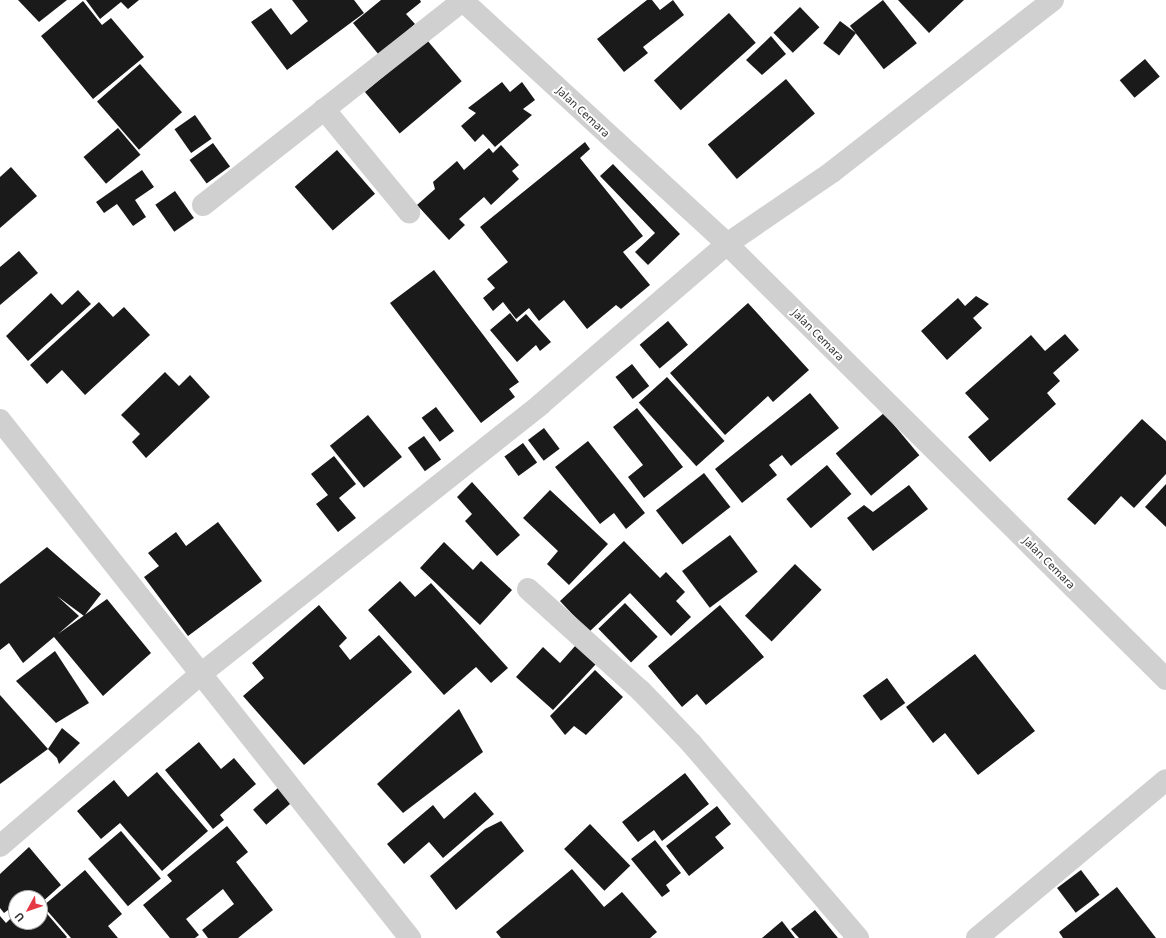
<!DOCTYPE html>
<style>
body{margin:0}
#map{position:relative;width:1166px;height:938px;overflow:hidden;background:#fff;font-family:"Noto Sans",sans-serif}
div>[style]{position:absolute}
.building>*{inset:0;background:#1a1a1a;transform-origin:0 0}
.street>*{height:22px;margin:-11px;padding:0 11px;transform-origin:11px;border-radius:11px;background:#d0d0d0}
span{translate:-50% -50%;white-space:nowrap;text-align:center;line-height:1.15;-webkit-text-stroke:4px #fff;paint-order:stroke}
.street-label{font-size:11px;color:#333}
.north{position:absolute;left:8px;top:890px;width:40px;height:40px;box-sizing:border-box;background:#fff;border:1px solid #adadad;border-radius:50%;rotate:230deg;font-size:11px;font-weight:700;line-height:16px;text-align:center;color:#333}
.north::after{content:'';display:block;margin:auto;width:14px;height:18px;background:#e63946;clip-path:polygon(50% 0,100% 100%,50% 72%,0 100%)}
</style>
<div id="map">
<div class="building">
<i style="clip-path:polygon(18px 0,67px 0,39px 22px)"></i>
<i style="clip-path:polygon(86px 0,139px 0,128px 9px,121px 2px,100px 19px)"></i>
<i style="clip-path:polygon(292px 0,354px 0,364px 13px,287px 70px,251px 22px,271px 8px,291px 35px,308px 21px)"></i>
<i style="clip-path:polygon(381px 0,420px 0,421px 2px,406px 14px,415px 24px,379px 55px,353px 23px)"></i>
<i style="clip-path:polygon(647px 0,652px 0,660px 10px,673px 0,684px 15px,643px 47px,648px 53px,624px 72px,597px 39px)"></i>
<i style="left:883px;top:0;width:55px;height:42px;rotate:52deg"></i>
<i style="clip-path:polygon(898px 0,964px 0,929px 33px)"></i>
<i style="clip-path:polygon(83px 1px,102px 25px,111px 18px,144px 57px,93px 99px,41px 36px)"></i>
<i style="left:800px;top:7px;width:28px;height:37px;rotate:46deg"></i>
<i style="left:729px;top:13px;width:40px;height:101px;rotate:48deg"></i>
<i style="left:840px;top:21px;width:20px;height:28px;rotate:37deg"></i>
<i style="clip-path:polygon(771px 36px,786px 54px,762px 75px,746px 60px)"></i>
<i style="left:427px;top:40px;width:54px;height:81px;rotate:50deg"></i>
<i style="left:1145px;top:59px;width:23px;height:33px;rotate:50deg"></i>
<i style="left:140px;top:64px;width:64px;height:57px;rotate:49deg"></i>
<i style="left:786px;top:79px;width:45px;height:102px;rotate:50deg"></i>
<i style="clip-path:polygon(502px 82px,510px 92px,522px 82px,535px 100px,523px 109px,532px 115px,495px 147px,483px 134px,475px 142px,461px 126px,476px 113px,468px 108px)"></i>
<i style="left:195px;top:115px;width:29px;height:25px;rotate:55deg"></i>
<i style="left:118px;top:128px;width:35px;height:45px;rotate:50deg"></i>
<i style="clip-path:polygon(585px 142px,590px 149px,580px 158px,643px 236px,623px 252px,650px 285px,621px 309px,616px 305px,587px 329px,564px 300px,539px 321px,529px 308px,516px 319px,503px 302px,493px 311px,483px 298px,495px 288px,487px 279px,508px 262px,480px 227px)"></i>
<i style="left:213px;top:143px;width:29px;height:29px;rotate:54deg"></i>
<i style="clip-path:polygon(501px 145px,519px 165px,512px 171px,519px 179px,491px 205px,484px 197px,459px 219px,465px 225px,449px 240px,417px 205px,435px 189px,433px 182px,457px 161px,464px 170px,489px 148px,493px 153px)"></i>
<i style="left:337px;top:150px;width:58px;height:56px;rotate:49deg"></i>
<i style="clip-path:polygon(613px 164px,680px 234px,648px 265px,635px 252px,655px 233px,600px 176px)"></i>
<i style="clip-path:polygon(11px 167px,37px 196px,0 228px,0 177px)"></i>
<i style="clip-path:polygon(142px 170px,154px 187px,135px 200px,146px 217px,133px 226px,117px 204px,104px 213px,96px 202px)"></i>
<i style="left:175px;top:191px;width:33px;height:24px;rotate:55deg"></i>
<i style="clip-path:polygon(19px 251px,38px 273px,0 305px,0 267px)"></i>
<i style="clip-path:polygon(434px 270px,519px 382px,509px 389px,515px 397px,481px 423px,390px 303px)"></i>
<i style="clip-path:polygon(78px 290px,91px 304px,28px 361px,6px 336px,51px 293px,62px 305px)"></i>
<i style="clip-path:polygon(976px 296px,989px 304px,973px 318px,982px 328px,947px 360px,921px 331px,958px 298px,965px 306px)"></i>
<i style="clip-path:polygon(99px 302px,113px 317px,124px 307px,150px 335px,85px 395px,62px 370px,47px 384px,30px 365px)"></i>
<i style="clip-path:polygon(748px 303px,809px 370px,773px 402px,768px 396px,725px 435px,670px 373px)"></i>
<i style="clip-path:polygon(510px 313px,517px 322px,526px 314px,551px 342px,540px 351px,536px 345px,517px 362px,490px 330px)"></i>
<i style="left:668px;top:321px;width:31px;height:37px;rotate:50deg"></i>
<i style="clip-path:polygon(1065px 334px,1079px 350px,1053px 373px,1060px 381px,1047px 393px,1056px 404px,990px 462px,968px 437px,989px 419px,965px 393px,1031px 335px,1045px 351px)"></i>
<i style="left:632px;top:364px;width:28px;height:21px;rotate:52deg"></i>
<i style="clip-path:polygon(165px 372px,179px 386px,190px 375px,210px 397px,146px 458px,132px 442px,140px 434px,121px 415px)"></i>
<i style="left:667px;top:377px;width:86px;height:38px;rotate:48deg"></i>
<i style="clip-path:polygon(810px 393px,839px 428px,791px 466px,782px 455px,769px 465px,777px 475px,742px 503px,715px 469px)"></i>
<i style="left:436px;top:407px;width:30px;height:18px;rotate:53deg"></i>
<i style="clip-path:polygon(637px 408px,683px 467px,644px 498px,628px 477px,643px 465px,613px 427px)"></i>
<i style="left:884px;top:413px;width:55px;height:63px;rotate:50deg"></i>
<i style="left:368px;top:415px;width:54px;height:49px;rotate:51deg"></i>
<i style="clip-path:polygon(1142px 419px,1166px 441px,1166px 474px,1134px 508px,1121px 496px,1095px 525px,1067px 499px)"></i>
<i style="left:544px;top:428px;width:26px;height:20px;rotate:53deg"></i>
<i style="left:424px;top:436px;width:29px;height:20px;rotate:54deg"></i>
<i style="clip-path:polygon(588px 441px,645px 513px,626px 529px,614px 513px,600px 524px,555px 467px)"></i>
<i style="left:523px;top:443px;width:24px;height:23px;rotate:54deg"></i>
<i style="clip-path:polygon(334px 456px,356px 484px,339px 498px,356px 518px,338px 532px,316px 504px,328px 495px,311px 474px)"></i>
<i style="left:827px;top:465px;width:38px;height:53px;rotate:50deg"></i>
<i style="left:704px;top:473px;width:43px;height:61px;rotate:52deg"></i>
<i style="clip-path:polygon(472px 482px,520px 535px,497px 556px,465px 521px,472px 514px,457px 497px)"></i>
<i style="clip-path:polygon(1166px 484px,1166px 527px,1145px 507px)"></i>
<i style="clip-path:polygon(909px 485px,928px 509px,873px 551px,847px 518px,864px 505px,873px 512px)"></i>
<i style="clip-path:polygon(550px 490px,608px 544px,569px 585px,547px 564px,558px 551px,523px 518px)"></i>
<i style="clip-path:polygon(218px 522px,262px 581px,188px 636px,144px 577px,159px 566px,148px 553px,176px 532px,186px 546px)"></i>
<i style="left:730px;top:535px;width:46px;height:60px;rotate:53deg"></i>
<i style="clip-path:polygon(624px 541px,660px 578px,666px 572px,685px 592px,676px 601px,691px 617px,671px 636px,630px 593px,589px 632px,560px 601px)"></i>
<i style="clip-path:polygon(444px 542px,473px 570px,481px 561px,512px 590px,480px 625px,420px 568px)"></i>
<i style="clip-path:polygon(47px 547px,101px 594px,84px 616px,57px 596px,79px 616px,58px 634px,107px 599px,151px 653px,103px 696px,54px 637px,23px 663px,9px 643px,0 650px,0 584px)"></i>
<i style="left:795px;top:564px;width:37px;height:72px;rotate:44deg"></i>
<i style="clip-path:polygon(400px 581px,415px 597px,431px 583px,508px 668px,491px 683px,476px 667px,444px 695px,368px 610px)"></i>
<i style="left:625px;top:603px;width:47px;height:37px;rotate:46deg"></i>
<i style="clip-path:polygon(319px 605px,347px 638px,339px 646px,350px 660px,379px 635px,412px 672px,304px 765px,243px 696px,264px 678px,252px 663px)"></i>
<i style="clip-path:polygon(720px 605px,764px 657px,706px 705px,697px 694px,682px 707px,648px 666px)"></i>
<i style="clip-path:polygon(576px 645px,596px 664px,553px 710px,516px 677px,543px 647px,560px 663px)"></i>
<i style="clip-path:polygon(55px 651px,89px 703px,56px 723px,16px 681px)"></i>
<i style="clip-path:polygon(975px 654px,1035px 731px,978px 775px,945px 733px,933px 743px,906px 707px)"></i>
<i style="clip-path:polygon(595px 670px,623px 697px,586px 735px,574px 726px,565px 735px,550px 716px)"></i>
<i style="left:887px;top:678px;width:31px;height:30px;rotate:54deg"></i>
<i style="clip-path:polygon(0 695px,48px 749px,0 784px)"></i>
<i style="clip-path:polygon(459px 709px,483px 752px,403px 813px,377px 784px)"></i>
<i style="clip-path:polygon(62px 728px,80px 743px,59px 764px,57px 758px,48px 749px)"></i>
<i style="clip-path:polygon(199px 742px,221px 769px,234px 758px,256px 784px,220px 815px,224px 820px,213px 829px,165px 770px)"></i>
<i style="clip-path:polygon(157px 772px,208px 831px,162px 871px,120px 823px,101px 839px,77px 811px,114px 780px,128px 797px)"></i>
<i style="clip-path:polygon(685px 773px,709px 804px,662px 841px,654px 830px,638px 842px,622px 822px)"></i>
<i style="left:278px;top:788px;width:20px;height:33px;rotate:49deg"></i>
<i style="clip-path:polygon(475px 792px,494px 814px,443px 858px,429px 842px,404px 864px,387px 844px,433px 805px,444px 819px)"></i>
<i style="clip-path:polygon(717px 806px,731px 824px,715px 837px,724px 848px,689px 876px,666px 846px)"></i>
<i style="clip-path:polygon(501px 821px,524px 851px,456px 910px,430px 876px,485px 829px)"></i>
<i style="left:590px;top:824px;width:58px;height:36px;rotate:46deg"></i>
<i style="clip-path:polygon(227px 826px,248px 852px,236px 862px,273px 910px,238px 938px,208px 938px,202px 930px,234px 904px,223px 889px,186px 919px,199px 935px,195px 938px,170px 938px,143px 905px,172px 881px,167px 875px)"></i>
<i style="left:121px;top:831px;width:62px;height:43px;rotate:50deg"></i>
<i style="clip-path:polygon(655px 840px,681px 873px,666px 885px,670px 891px,662px 897px,631px 859px)"></i>
<i style="clip-path:polygon(29px 847px,61px 885px,40px 904px,40px 898px,16px 898px,16px 904px,4px 913px,0 908px,0 874px)"></i>
<i style="clip-path:polygon(572px 869px,604px 907px,622px 892px,657px 932px,650px 938px,501px 938px,496px 932px)"></i>
<i style="clip-path:polygon(85px 870px,122px 914px,108px 926px,118px 938px,71px 938px,43px 906px)"></i>
<i style="left:1081px;top:870px;width:31px;height:30px;rotate:53deg"></i>
<i style="clip-path:polygon(1117px 887px,1156px 938px,1063px 938px,1059px 932px)"></i>
<i style="clip-path:polygon(43px 909px,67px 937px,66px 938px,0 938px,0 916px,6px 923px,16px 913px,16px 922px,40px 922px,40px 912px)"></i>
<i style="clip-path:polygon(815px 910px,838px 938px,799px 938px,791px 929px)"></i>
<i style="clip-path:polygon(782px 921px,795px 938px,762px 938px)"></i>
</div>
<div class="street">
<i style="left:462px;top:0;width:360px;rotate:42.6deg"></i>
<i style="left:727px;top:244px;width:618px;rotate:44.74deg"></i>
<i style="left:324px;top:109px;width:134px;rotate:50.5deg"></i>
<i style="left:203px;top:205px;width:330px;rotate:-38.2deg"></i>
<i style="left:0;top:420px;width:661px;rotate:51.64deg"></i>
<i style="left:528px;top:589px;width:152px;rotate:42.1deg"></i>
<i style="left:641px;top:691px;width:72px;rotate:46.1deg"></i>
<i style="left:691px;top:743px;width:257px;rotate:49.4deg"></i>
<i style="left:0;top:846px;width:266px;rotate:-40.6deg"></i>
<i style="left:202px;top:673px;width:433px;rotate:-38.4deg"></i>
<i style="left:541px;top:404px;width:245px;rotate:-40.7deg"></i>
<i style="left:727px;top:244px;width:127px;rotate:-34.4deg"></i>
<i style="left:832px;top:172px;width:280px;rotate:-37.9deg"></i>
<i style="left:977px;top:938px;width:246px;rotate:-39.9deg"></i>
</div>
<div class="street-label">
<span style="left:583px;top:112px;rotate:43deg">Jalan Cemara</span>
<span style="left:818px;top:335px;rotate:45deg">Jalan Cemara</span>
<span style="left:1049px;top:563px;rotate:45deg">Jalan Cemara</span>
</div>
<div class="north">U</div>
</div>
